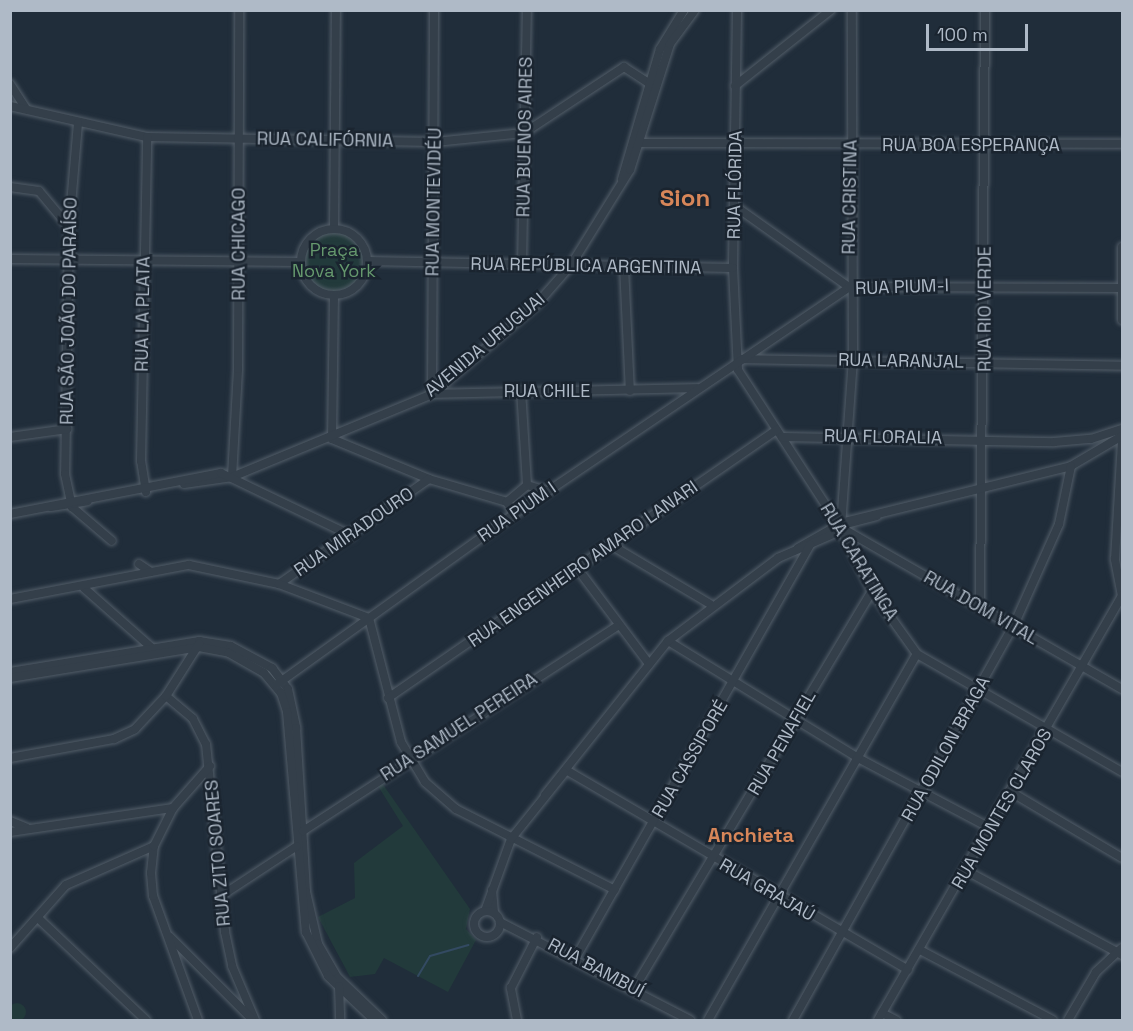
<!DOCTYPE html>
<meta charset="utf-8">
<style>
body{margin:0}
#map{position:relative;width:1133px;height:1031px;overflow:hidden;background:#202d3a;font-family:"Space Grotesk",sans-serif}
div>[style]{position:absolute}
.green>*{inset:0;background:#223a3b}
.round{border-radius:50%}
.stream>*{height:2px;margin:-1px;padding:0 1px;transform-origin:1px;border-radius:1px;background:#334a62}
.roads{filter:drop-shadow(0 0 2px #525d68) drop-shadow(0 0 2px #525d68)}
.minor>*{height:8px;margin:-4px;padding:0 4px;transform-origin:4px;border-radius:4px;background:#343f4a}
.minor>.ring{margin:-4px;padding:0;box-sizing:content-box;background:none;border:8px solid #343f4a;border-radius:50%}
span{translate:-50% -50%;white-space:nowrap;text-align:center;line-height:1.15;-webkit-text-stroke:5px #1a242f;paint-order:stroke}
.street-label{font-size:18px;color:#afbac7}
.park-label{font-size:18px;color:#65986d}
.neighbourhood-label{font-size:20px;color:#d78659;font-weight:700}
.district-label{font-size:24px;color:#d78659;font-weight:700}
.frame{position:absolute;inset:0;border:12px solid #afbac7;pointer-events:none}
.scale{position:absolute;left:926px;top:24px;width:102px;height:27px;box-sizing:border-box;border:3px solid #afbac7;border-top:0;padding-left:8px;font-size:18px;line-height:21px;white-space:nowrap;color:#afbac7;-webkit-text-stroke:4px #1a242f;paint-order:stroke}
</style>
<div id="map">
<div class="green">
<i class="round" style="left:304px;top:232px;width:60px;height:60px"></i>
<i style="clip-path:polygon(382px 783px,470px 909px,466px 929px,476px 940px,448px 992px,384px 958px,375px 974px,350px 977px,318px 917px,355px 898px,354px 863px,403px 826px,378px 786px)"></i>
<i class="round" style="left:8px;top:1003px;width:18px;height:18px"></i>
</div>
<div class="stream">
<i style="left:418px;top:976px;width:23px;rotate:-59deg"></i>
<i style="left:430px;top:956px;width:40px;rotate:-16deg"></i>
</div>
<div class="roads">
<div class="minor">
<i style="left:737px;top:10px;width:258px;rotate:90.9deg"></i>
<i style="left:733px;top:268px;width:102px;rotate:87.2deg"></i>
<i style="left:738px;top:370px;width:187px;rotate:57deg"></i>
<i style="left:840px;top:527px;width:72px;rotate:63.4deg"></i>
<i style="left:872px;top:591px;width:77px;rotate:54.5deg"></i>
<i style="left:917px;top:654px;width:237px;rotate:29.9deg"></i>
<i style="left:10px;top:84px;width:30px;rotate:57deg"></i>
<i style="left:735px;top:86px;width:122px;rotate:-38.4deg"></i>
<i style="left:10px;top:106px;width:140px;rotate:12.8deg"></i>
<i style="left:147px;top:137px;width:288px;rotate:1deg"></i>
<i style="left:435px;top:142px;width:89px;rotate:-5.8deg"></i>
<i style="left:524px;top:133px;width:120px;rotate:-33.4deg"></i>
<i style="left:624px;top:67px;width:30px;rotate:33deg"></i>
<i style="left:78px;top:123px;width:104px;rotate:94.9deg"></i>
<i style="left:69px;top:227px;width:247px;rotate:90.9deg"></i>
<i style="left:65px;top:474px;width:34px;rotate:78deg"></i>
<i style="left:72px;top:507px;width:52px;rotate:40.4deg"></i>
<i style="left:639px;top:143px;width:483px;rotate:0.1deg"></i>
<i style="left:622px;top:179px;width:135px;rotate:-73.7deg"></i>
<i style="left:660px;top:49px;width:46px;rotate:-58.4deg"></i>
<i style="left:10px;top:187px;width:29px;rotate:8deg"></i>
<i style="left:39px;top:191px;width:47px;rotate:50.2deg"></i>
<i style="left:735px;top:206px;width:140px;rotate:35.4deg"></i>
<i style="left:334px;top:228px;width:218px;rotate:-89.5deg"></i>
<i class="ring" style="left:301px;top:229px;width:58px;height:58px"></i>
<i style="left:1122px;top:247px;width:73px;rotate:90deg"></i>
<i style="left:10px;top:259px;width:290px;rotate:0.6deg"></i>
<i style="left:367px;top:261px;width:366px;rotate:1.1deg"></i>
<i style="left:522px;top:264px;width:254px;rotate:-88.9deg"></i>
<i style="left:624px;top:266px;width:125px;rotate:87.3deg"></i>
<i style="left:738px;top:359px;width:384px;rotate:1deg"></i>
<i style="left:432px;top:394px;width:384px;rotate:-89.7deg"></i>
<i style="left:432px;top:394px;width:265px;rotate:-1.3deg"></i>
<i style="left:10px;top:437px;width:58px;rotate:-8deg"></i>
<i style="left:782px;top:437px;width:272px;rotate:1.1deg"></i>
<i style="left:1054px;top:442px;width:37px;rotate:-5deg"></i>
<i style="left:1091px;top:439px;width:33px;rotate:-18deg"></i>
<i style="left:332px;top:439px;width:105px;rotate:22.4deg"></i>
<i style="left:429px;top:479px;width:81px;rotate:16.4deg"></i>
<i style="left:507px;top:502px;width:14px;rotate:60deg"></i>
<i style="left:332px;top:439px;width:144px;rotate:-89.2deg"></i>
<i style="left:232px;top:477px;width:108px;rotate:-86.8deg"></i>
<i style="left:238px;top:369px;width:359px;rotate:-89.8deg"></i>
<i style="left:184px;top:484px;width:49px;rotate:-8.3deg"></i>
<i style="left:232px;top:477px;width:217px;rotate:-22.5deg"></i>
<i style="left:432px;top:394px;width:137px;rotate:-40.6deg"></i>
<i style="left:536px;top:305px;width:53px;rotate:-48.8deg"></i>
<i style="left:571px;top:265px;width:112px;rotate:-58.2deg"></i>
<i style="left:630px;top:170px;width:132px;rotate:-72.4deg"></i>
<i style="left:670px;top:44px;width:42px;rotate:-53.7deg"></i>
<i style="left:527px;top:485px;width:21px;rotate:17deg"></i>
<i style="left:146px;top:492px;width:31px;rotate:-99deg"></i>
<i style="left:141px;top:461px;width:324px;rotate:-88.9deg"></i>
<i style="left:507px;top:502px;width:26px;rotate:-40deg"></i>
<i style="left:527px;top:485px;width:95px;rotate:-93.6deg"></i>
<i style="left:51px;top:507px;width:37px;rotate:-9deg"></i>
<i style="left:10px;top:514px;width:215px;rotate:-11deg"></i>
<i style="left:221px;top:473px;width:145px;rotate:25.7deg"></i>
<i style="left:841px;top:526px;width:166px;rotate:-85.9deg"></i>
<i style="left:853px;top:360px;width:350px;rotate:-90.2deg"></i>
<i style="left:840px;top:527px;width:325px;rotate:29.9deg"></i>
<i style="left:611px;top:545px;width:115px;rotate:30.8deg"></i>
<i style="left:798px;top:548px;width:43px;rotate:-29.6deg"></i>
<i style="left:835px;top:527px;width:43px;rotate:-14.7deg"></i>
<i style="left:139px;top:564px;width:14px;rotate:34deg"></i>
<i style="left:577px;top:568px;width:120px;rotate:53.1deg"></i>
<i style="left:279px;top:584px;width:183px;rotate:-35deg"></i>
<i style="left:84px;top:588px;width:91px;rotate:41.4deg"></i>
<i style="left:1122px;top:596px;width:38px;rotate:-101deg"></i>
<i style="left:1115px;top:559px;width:118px;rotate:-86.6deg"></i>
<i style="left:10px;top:599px;width:182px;rotate:-10.8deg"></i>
<i style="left:189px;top:565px;width:92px;rotate:11.9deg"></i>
<i style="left:279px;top:584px;width:96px;rotate:20.7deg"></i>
<i style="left:369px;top:618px;width:128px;rotate:75.5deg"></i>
<i style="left:401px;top:742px;width:47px;rotate:59deg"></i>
<i style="left:425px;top:782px;width:41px;rotate:41.1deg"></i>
<i style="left:456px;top:809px;width:178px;rotate:27deg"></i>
<i style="left:980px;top:607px;width:597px;rotate:-89.52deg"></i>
<i style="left:668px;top:641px;width:223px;rotate:31.6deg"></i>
<i style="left:858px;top:758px;width:149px;rotate:27.9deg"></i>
<i style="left:10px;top:672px;width:192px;rotate:-9.3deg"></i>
<i style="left:199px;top:641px;width:32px;rotate:9deg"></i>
<i style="left:231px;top:646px;width:47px;rotate:28.2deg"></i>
<i style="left:272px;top:668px;width:26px;rotate:53deg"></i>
<i style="left:288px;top:689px;width:40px;rotate:78deg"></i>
<i style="left:296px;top:728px;width:164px;rotate:86.5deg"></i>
<i style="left:306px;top:892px;width:53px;rotate:77deg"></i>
<i style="left:318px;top:944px;width:39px;rotate:60deg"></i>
<i style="left:338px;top:978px;width:61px;rotate:43.7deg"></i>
<i style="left:10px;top:678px;width:192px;rotate:-9.3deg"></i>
<i style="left:199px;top:647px;width:31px;rotate:11deg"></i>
<i style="left:229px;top:653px;width:40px;rotate:29.7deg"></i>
<i style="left:264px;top:673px;width:26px;rotate:50deg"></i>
<i style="left:281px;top:693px;width:20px;rotate:72deg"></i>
<i style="left:287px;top:712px;width:221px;rotate:85.1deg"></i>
<i style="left:306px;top:932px;width:49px;rotate:63.4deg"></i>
<i style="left:328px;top:976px;width:64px;rotate:43.7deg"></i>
<i style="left:276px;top:685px;width:281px;rotate:-35.7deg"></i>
<i style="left:504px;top:521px;width:417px;rotate:-34.1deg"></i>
<i style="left:849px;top:287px;width:273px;rotate:0.2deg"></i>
<i style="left:166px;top:696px;width:35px;rotate:40deg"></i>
<i style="left:193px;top:719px;width:28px;rotate:63deg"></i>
<i style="left:206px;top:744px;width:189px;rotate:84.2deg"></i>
<i style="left:225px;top:932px;width:35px;rotate:78deg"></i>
<i style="left:232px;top:966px;width:59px;rotate:66.9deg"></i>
<i style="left:388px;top:698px;width:472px;rotate:-34.6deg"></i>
<i style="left:10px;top:758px;width:106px;rotate:-10.4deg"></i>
<i style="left:114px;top:739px;width:23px;rotate:-25deg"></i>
<i style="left:135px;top:729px;width:45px;rotate:-46.8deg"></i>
<i style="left:166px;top:696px;width:62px;rotate:-57.6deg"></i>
<i style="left:566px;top:770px;width:396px;rotate:30.3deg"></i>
<i style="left:1011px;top:792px;width:129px;rotate:30.7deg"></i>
<i style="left:545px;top:795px;width:197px;rotate:-51.4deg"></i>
<i style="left:668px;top:641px;width:138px;rotate:-37deg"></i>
<i style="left:778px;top:558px;width:65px;rotate:-23.4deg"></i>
<i style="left:838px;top:532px;width:12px;rotate:-55deg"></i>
<i style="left:845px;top:522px;width:233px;rotate:-13.9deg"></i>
<i style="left:1071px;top:466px;width:59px;rotate:-30.5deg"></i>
<i style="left:10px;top:821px;width:18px;rotate:22deg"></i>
<i style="left:303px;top:831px;width:374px;rotate:-33.1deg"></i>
<i style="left:10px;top:832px;width:165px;rotate:-8.4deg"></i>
<i style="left:965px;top:870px;width:179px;rotate:28.4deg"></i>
<i style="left:492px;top:890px;width:22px;rotate:85deg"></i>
<i style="left:224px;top:894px;width:87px;rotate:-33.3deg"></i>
<i style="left:485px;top:911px;width:77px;rotate:-70.1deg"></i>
<i style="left:511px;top:839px;width:85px;rotate:-51.2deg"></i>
<i class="ring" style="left:474px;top:911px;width:18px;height:18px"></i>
<i style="left:38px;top:918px;width:149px;rotate:43.4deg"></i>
<i style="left:500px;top:922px;width:214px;rotate:27.3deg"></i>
<i style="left:170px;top:937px;width:115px;rotate:45deg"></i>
<i style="left:10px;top:948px;width:84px;rotate:-48.4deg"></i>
<i style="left:66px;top:885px;width:96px;rotate:-23.9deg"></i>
<i style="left:920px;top:950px;width:150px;rotate:27.8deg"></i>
<i style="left:576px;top:957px;width:474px;rotate:-60.4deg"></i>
<i style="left:339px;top:986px;width:34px;rotate:88deg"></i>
<i style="left:635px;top:987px;width:462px;rotate:-59.1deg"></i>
<i style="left:882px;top:1013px;width:16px;rotate:27deg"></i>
<i style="left:198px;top:1020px;width:132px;rotate:-109.9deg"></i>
<i style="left:153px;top:896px;width:23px;rotate:-95deg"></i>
<i style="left:151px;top:873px;width:27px;rotate:-84deg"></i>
<i style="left:154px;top:846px;width:42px;rotate:-63.4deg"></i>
<i style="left:173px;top:808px;width:56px;rotate:-48.6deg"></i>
<i style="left:517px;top:1020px;width:33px;rotate:-101deg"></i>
<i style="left:511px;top:988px;width:57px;rotate:-63deg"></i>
<i style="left:708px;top:1020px;width:421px;rotate:-60.3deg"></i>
<i style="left:793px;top:1020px;width:450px;rotate:-60.8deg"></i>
<i style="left:1013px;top:627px;width:113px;rotate:-65.9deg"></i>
<i style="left:1059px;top:524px;width:59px;rotate:-78.3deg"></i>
<i style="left:878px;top:1020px;width:490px;rotate:-60.1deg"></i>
<i style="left:1068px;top:1020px;width:56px;rotate:-59.7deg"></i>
<i style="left:1096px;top:972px;width:35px;rotate:-43deg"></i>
</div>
</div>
<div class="street-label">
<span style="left:525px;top:137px;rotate:-89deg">RUA BUENOS AIRES</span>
<span style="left:325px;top:140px;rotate:1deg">RUA CALIFÓRNIA</span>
<span style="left:971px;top:145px">RUA BOA ESPERANÇA</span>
<span style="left:735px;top:185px;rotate:-89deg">RUA FLÓRIDA</span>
<span style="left:850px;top:197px;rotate:-89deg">RUA CRISTINA</span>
<span style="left:434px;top:202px;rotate:-89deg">RUA MONTEVIDÉU</span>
<span style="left:239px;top:244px;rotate:-90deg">RUA CHICAGO</span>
<span style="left:586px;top:266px;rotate:1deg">RUA REPÚBLICA ARGENTINA</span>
<span style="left:902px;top:287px;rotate:-2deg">RUA PIUM-I</span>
<span style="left:985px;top:309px;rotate:-90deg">RUA RIO VERDE</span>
<span style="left:69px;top:311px;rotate:-89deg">RUA SÃO JOÃO DO PARAÍSO</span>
<span style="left:143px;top:314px;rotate:-89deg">RUA LA PLATA</span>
<span style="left:485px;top:345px;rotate:-40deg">AVENIDA URUGUAI</span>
<span style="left:901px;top:361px;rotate:1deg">RUA LARANJAL</span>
<span style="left:547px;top:391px">RUA CHILE</span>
<span style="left:883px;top:437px;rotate:1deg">RUA FLORALIA</span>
<span style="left:517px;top:512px;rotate:-35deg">RUA PIUM I</span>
<span style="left:354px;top:532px;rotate:-35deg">RUA MIRADOURO</span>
<span style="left:859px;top:562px;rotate:59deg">RUA CARATINGA</span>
<span style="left:583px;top:564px;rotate:-35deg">RUA ENGENHEIRO AMARO LANARI</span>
<span style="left:981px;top:608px;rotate:30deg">RUA DOM VITAL</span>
<span style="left:459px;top:727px;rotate:-33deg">RUA SAMUEL PEREIRA</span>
<span style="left:782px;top:743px;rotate:-60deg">RUA PENAFIEL</span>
<span style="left:946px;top:749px;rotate:-61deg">RUA ODILON BRAGA</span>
<span style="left:690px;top:759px;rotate:-60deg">RUA CASSIPORÉ</span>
<span style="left:1002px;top:809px;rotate:-60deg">RUA MONTES CLAROS</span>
<span style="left:218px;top:853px;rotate:-95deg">RUA ZITO SOARES</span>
<span style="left:767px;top:890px;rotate:30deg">RUA GRAJAÚ</span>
<span style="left:596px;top:968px;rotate:28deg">RUA BAMBUÍ</span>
</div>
<div class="park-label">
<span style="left:334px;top:261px">Praça<br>Nova York</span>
</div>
<div class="neighbourhood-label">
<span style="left:751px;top:835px">Anchieta</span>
</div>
<div class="district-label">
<span style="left:685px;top:198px">Sion</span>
</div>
<div class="frame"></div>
<div class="scale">100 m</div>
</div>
